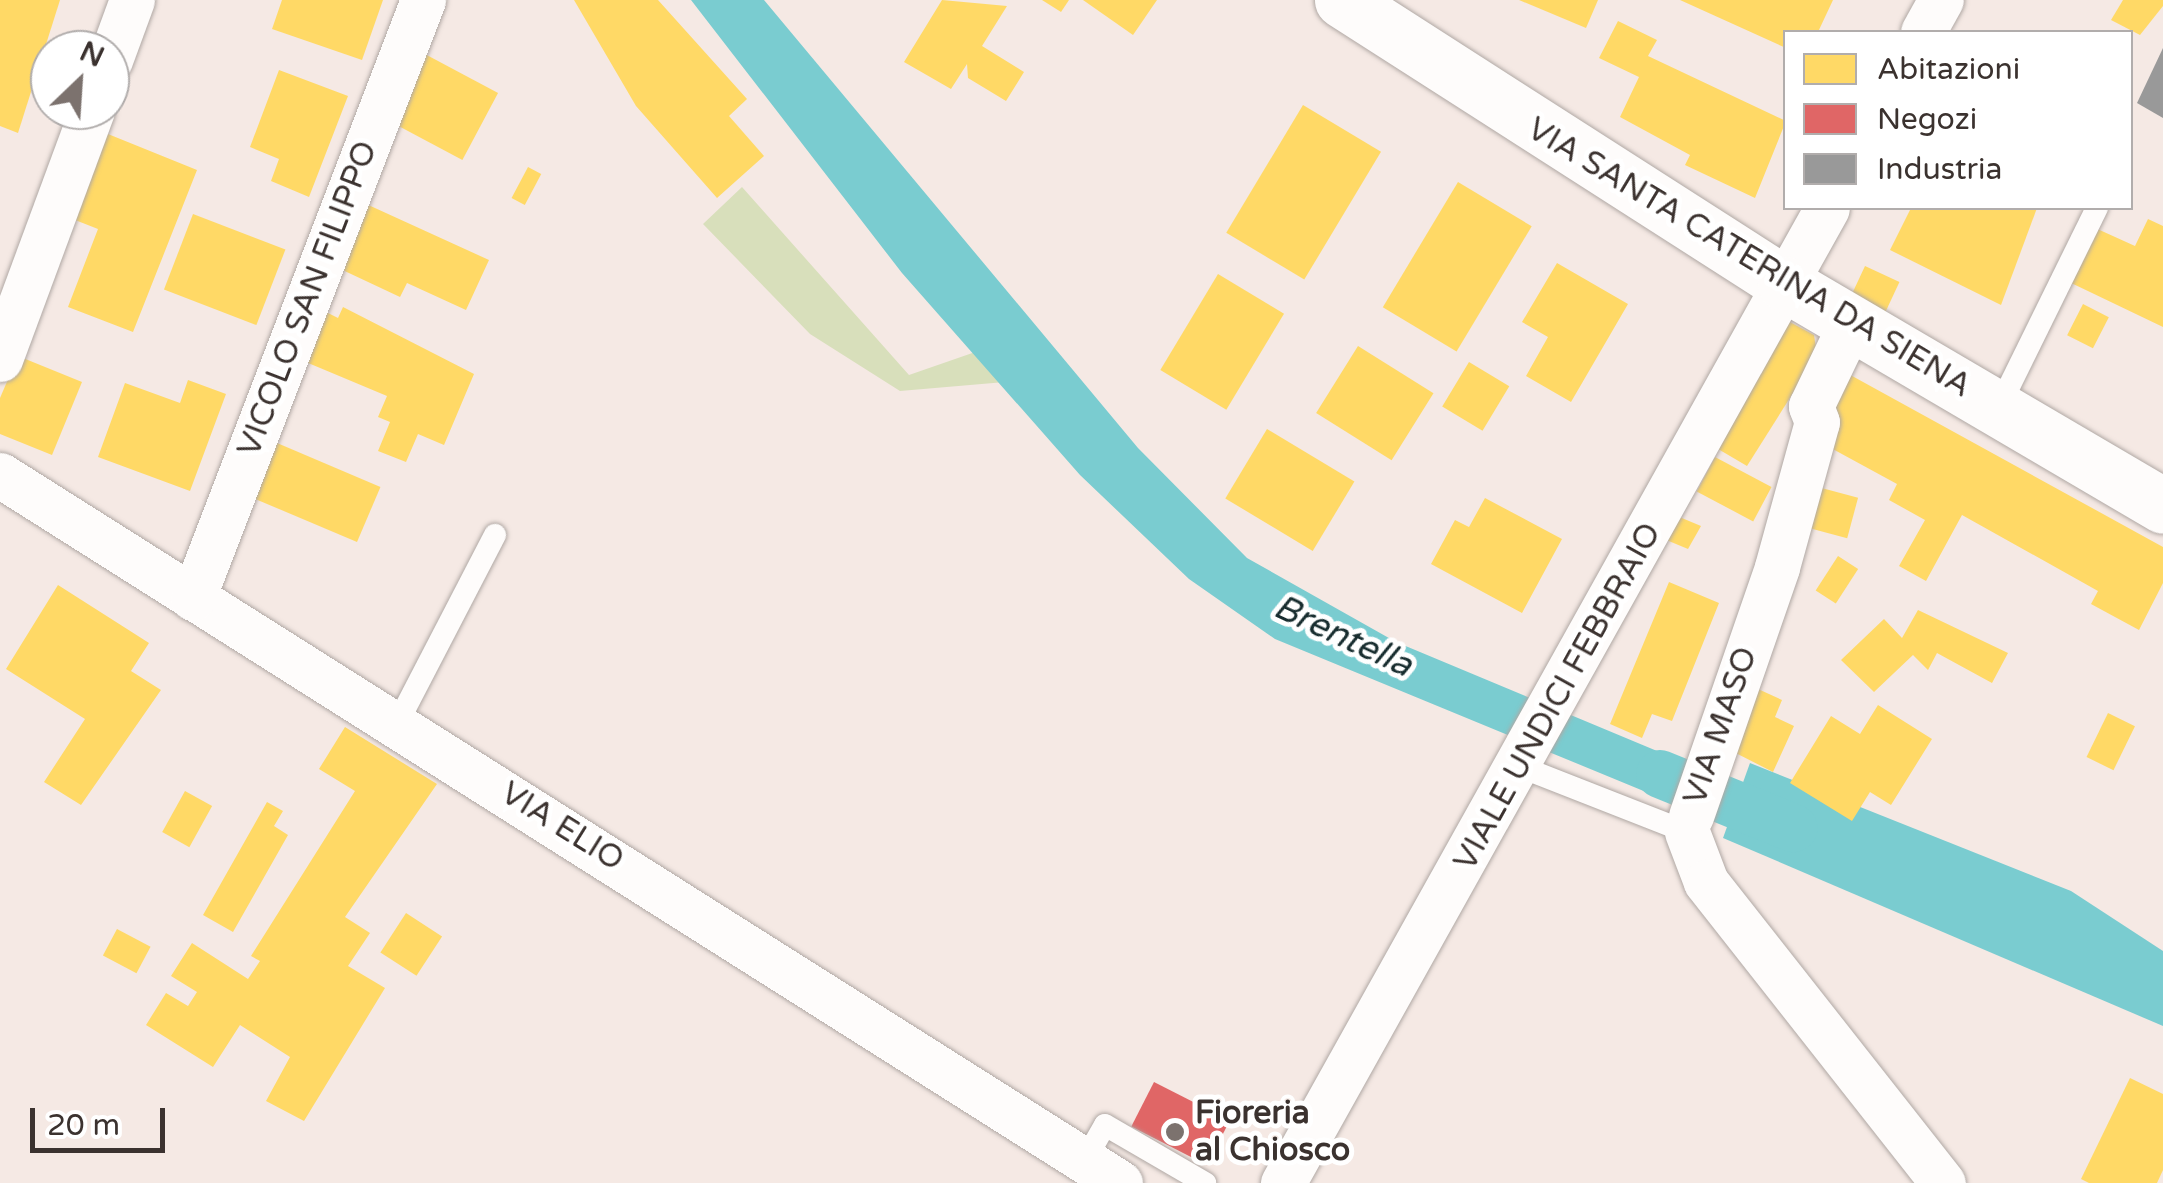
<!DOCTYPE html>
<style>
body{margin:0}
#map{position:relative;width:2163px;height:1183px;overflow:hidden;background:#f5e9e4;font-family:"Varela Round",sans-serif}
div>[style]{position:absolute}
.green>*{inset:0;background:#d8dfbb}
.water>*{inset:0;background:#7accd0}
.homes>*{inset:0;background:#ffd966;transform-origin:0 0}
.shops>*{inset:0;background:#e06666;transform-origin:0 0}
.industry>*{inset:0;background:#999}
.canal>*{height:48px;margin:-24px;padding:0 24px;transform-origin:24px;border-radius:24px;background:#7accd0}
.roads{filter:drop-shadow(0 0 2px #b0a8a4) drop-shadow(0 0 2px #b0a8a4)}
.lane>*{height:22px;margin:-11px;padding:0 11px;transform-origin:11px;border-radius:11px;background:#fefcfb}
.street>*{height:45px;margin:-22.5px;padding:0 22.5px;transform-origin:22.5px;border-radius:22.5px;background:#fefcfb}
.secondary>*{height:55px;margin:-27.5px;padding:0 27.5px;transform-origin:27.5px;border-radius:27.5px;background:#fefcfb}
.dots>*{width:28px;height:28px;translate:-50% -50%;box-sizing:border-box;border:5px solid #fff;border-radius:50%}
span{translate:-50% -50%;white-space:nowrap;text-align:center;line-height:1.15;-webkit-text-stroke:10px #fff;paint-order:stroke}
.street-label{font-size:32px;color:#3b322f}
.poi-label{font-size:32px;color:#3b322f;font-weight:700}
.left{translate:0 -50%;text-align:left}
.water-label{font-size:35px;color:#182d2f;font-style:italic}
.legend{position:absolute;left:1783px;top:30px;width:350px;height:180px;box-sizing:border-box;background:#fff;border:2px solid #b1adac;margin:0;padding:12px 18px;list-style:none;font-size:30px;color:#3b322f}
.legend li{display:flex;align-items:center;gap:20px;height:50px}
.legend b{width:50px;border:2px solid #b1adac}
.north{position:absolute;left:30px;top:30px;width:100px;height:100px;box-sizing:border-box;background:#fff;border:2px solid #b1adac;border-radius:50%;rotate:25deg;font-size:28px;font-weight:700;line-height:40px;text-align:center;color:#3b322f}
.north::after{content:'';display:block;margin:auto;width:35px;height:45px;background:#7c726e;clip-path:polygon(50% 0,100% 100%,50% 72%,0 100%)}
.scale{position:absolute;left:30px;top:1108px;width:135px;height:45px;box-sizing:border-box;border:5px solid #3b322f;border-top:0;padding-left:12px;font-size:30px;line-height:35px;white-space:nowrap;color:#3b322f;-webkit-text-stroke:8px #fff;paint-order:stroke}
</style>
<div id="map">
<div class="green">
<i style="clip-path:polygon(742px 187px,909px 375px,981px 350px,1005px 382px,900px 391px,810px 334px,703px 224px)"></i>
</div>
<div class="water">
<i style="clip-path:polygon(691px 0,764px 0,1138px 448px,1247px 558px,1396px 642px,1693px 766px,1680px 806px,1275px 639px,1189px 579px,1080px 475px,902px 273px)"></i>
<i style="clip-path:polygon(1750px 763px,2071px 891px,2163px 951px,2163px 1026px,1723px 838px)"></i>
</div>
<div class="homes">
<i style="clip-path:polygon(0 0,60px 0,18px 133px,0 126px)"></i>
<i style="clip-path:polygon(282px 0,383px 0,362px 60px,272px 29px)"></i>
<i style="clip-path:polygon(574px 0,658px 0,747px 99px,729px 116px,764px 156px,717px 198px,636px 106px)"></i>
<i style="clip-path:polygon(942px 0,1007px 6px,982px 46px,1024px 72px,1006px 101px,968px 78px,967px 64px,951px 89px,904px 62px)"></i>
<i style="clip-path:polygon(1042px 0,1069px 0,1061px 12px)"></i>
<i style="clip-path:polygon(1083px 0,1157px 0,1133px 35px)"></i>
<i style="clip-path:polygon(1519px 0,1598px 0,1586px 28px)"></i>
<i style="clip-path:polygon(1680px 0,1833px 0,1818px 32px,1786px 32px,1786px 48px)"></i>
<i style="clip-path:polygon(2123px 0,2163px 0,2163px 6px,2140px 35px,2111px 20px)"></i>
<i style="clip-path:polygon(1618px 21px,1657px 40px,1648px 56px,1786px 121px,1755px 198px,1685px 165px,1690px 155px,1620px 117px,1639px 77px,1599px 58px)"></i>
<i style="left:423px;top:53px;width:85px;height:76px;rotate:28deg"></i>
<i style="clip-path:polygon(279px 70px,348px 96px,309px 197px,271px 181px,279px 159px,250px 147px)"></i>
<i style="left:1303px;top:105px;width:91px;height:149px;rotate:31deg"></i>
<i style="clip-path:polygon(103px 132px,197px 170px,133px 332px,68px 307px,98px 229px,70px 218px)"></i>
<i style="left:528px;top:167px;width:15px;height:35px;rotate:28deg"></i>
<i style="left:1458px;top:182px;width:86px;height:146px;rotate:31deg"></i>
<i style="clip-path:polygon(364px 203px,489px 260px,466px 310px,407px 283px,400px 297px,334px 266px)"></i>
<i style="clip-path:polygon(1911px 208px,2037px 208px,2001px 305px,1890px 250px)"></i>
<i style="left:193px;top:214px;width:99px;height:81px;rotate:21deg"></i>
<i style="clip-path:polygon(2148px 219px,2163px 226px,2163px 327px,2067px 281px,2093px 227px,2135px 246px)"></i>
<i style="clip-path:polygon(1557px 263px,1628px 304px,1571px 402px,1526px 376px,1548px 337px,1522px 322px)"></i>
<i style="left:1865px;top:266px;width:38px;height:35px;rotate:25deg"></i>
<i style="left:1218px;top:274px;width:77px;height:112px;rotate:31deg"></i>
<i style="left:2083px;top:304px;width:29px;height:35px;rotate:27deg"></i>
<i style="clip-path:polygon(343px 307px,474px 374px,444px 445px,418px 434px,406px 462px,378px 451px,390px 422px,378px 417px,387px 396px,301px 360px,322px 310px,338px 318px)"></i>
<i style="clip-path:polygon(1788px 321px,1814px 335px,1817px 355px,1747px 466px,1713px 446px)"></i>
<i style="left:1358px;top:346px;width:89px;height:79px;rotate:32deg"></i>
<i style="clip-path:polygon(18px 356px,82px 382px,52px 455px,0 434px,0 398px)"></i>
<i style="left:1469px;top:362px;width:47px;height:52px;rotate:31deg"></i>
<i style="clip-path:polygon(1834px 366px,2163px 547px,2163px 583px,2139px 630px,2091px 604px,2098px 591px,1962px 515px,1926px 581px,1899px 566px,1925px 520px,1889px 500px,1897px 484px,1818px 441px)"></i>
<i style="clip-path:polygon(188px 380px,226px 394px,190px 491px,98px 457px,125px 383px,180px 403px)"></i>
<i style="left:1267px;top:429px;width:102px;height:81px;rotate:31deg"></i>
<i style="left:270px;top:440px;width:120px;height:60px;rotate:23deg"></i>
<i style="left:1715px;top:457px;width:64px;height:39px;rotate:28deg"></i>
<i style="left:1803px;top:483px;width:57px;height:42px;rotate:15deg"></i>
<i style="clip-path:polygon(1485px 498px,1562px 539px,1522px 613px,1431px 564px,1455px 520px,1469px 527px)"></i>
<i style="clip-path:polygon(1677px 516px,1701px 526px,1688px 549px,1664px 539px)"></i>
<i style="left:1838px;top:556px;width:24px;height:41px;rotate:33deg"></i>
<i style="clip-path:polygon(1669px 582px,1719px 603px,1672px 721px,1652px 714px,1642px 738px,1610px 724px)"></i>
<i style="clip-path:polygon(58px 585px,149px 643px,131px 671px,161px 690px,81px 805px,44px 782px,85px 719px,6px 669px)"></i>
<i style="clip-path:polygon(1918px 610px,2008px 653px,1992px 683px,1937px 653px,1928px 670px,1913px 655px,1874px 692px,1841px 660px,1884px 619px,1902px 638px)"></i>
<i style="clip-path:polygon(1747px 684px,1782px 700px,1775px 717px,1794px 726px,1773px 772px,1720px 745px)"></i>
<i style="clip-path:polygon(1878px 705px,1932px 739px,1891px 805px,1870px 792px,1852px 821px,1790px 783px,1831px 716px,1860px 734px)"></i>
<i style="left:2108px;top:713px;width:30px;height:49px;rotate:26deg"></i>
<i style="clip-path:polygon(345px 727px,437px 784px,345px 917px,370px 933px,348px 966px,385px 988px,304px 1121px,266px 1101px,290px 1057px,240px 1025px,213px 1067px,146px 1025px,166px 993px,188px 1006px,197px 992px,171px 976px,192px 943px,248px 979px,260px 961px,251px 956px,355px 791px,319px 769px)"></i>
<i style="left:185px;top:791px;width:31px;height:47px;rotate:29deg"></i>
<i style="clip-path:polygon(267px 802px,283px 811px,274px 826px,288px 835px,233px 932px,203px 915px)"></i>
<i style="left:406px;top:913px;width:43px;height:47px;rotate:33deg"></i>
<i style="left:117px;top:929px;width:38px;height:30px;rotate:28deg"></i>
<i style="clip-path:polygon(2130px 1078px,2163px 1094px,2163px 1170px,2157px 1183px,2089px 1183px,2081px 1179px)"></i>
</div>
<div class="shops">
<i style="left:1154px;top:1082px;width:85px;height:50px;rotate:27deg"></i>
</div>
<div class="industry">
<i style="clip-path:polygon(2163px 48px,2163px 118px,2137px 103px)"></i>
</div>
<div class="canal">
<i style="left:1660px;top:774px;width:144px;rotate:22.1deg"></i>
</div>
<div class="roads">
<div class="lane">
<i style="left:1998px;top:409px;width:224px;rotate:-63.8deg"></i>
<i style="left:397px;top:724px;width:213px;rotate:-62.6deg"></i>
<i style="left:1521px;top:767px;width:178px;rotate:21.4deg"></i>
<i style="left:1687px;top:832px;width:7px;rotate:-74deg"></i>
<i style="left:1085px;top:1160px;width:40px;rotate:-60.3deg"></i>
<i style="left:1105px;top:1125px;width:116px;rotate:30.1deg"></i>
</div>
<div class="street">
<i style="left:1923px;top:32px;width:37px;rotate:-61deg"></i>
<i style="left:110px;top:60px;width:64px;rotate:-69.9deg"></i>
<i style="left:0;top:359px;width:265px;rotate:-69.7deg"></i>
<i style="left:0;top:475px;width:1325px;rotate:32.3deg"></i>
<i style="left:193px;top:598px;width:641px;rotate:-68.96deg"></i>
<i style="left:1691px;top:816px;width:263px;rotate:-70.9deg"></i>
<i style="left:1777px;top:567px;width:150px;rotate:-74.6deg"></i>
<i style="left:1817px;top:422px;width:17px;rotate:-111deg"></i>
<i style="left:1811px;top:406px;width:92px;rotate:-64.3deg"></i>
<i style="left:1687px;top:832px;width:53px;rotate:69.2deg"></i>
<i style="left:1706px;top:882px;width:383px;rotate:51.8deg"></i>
<i style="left:1283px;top:1183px;width:1116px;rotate:-60.84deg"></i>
</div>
<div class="secondary">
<i style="left:1342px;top:0;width:526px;rotate:32.66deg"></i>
<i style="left:1785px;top:284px;width:438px;rotate:30.4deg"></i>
</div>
</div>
<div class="dots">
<i style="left:1175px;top:1132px;background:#7c726e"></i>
</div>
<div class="street-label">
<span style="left:1749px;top:258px;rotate:31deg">VIA SANTA CATERINA DA SIENA</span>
<span style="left:308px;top:299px;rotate:-69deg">VICOLO SAN FILIPPO</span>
<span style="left:1558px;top:697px;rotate:-61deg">VIALE UNDICI FEBBRAIO</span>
<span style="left:1721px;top:726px;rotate:-71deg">VIA MASO</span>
<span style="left:562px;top:827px;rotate:32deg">VIA ELIO</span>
</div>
<div class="poi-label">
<span class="left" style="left:1195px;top:1132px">Fioreria<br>al Chiosco</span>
</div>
<div class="water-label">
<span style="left:1343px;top:636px;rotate:25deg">Brentella</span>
</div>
<ul class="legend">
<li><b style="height:28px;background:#ffd966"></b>Abitazioni</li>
<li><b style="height:28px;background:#e06666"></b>Negozi</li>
<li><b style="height:28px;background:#999"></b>Industria</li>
</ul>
<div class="north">N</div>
<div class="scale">20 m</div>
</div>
